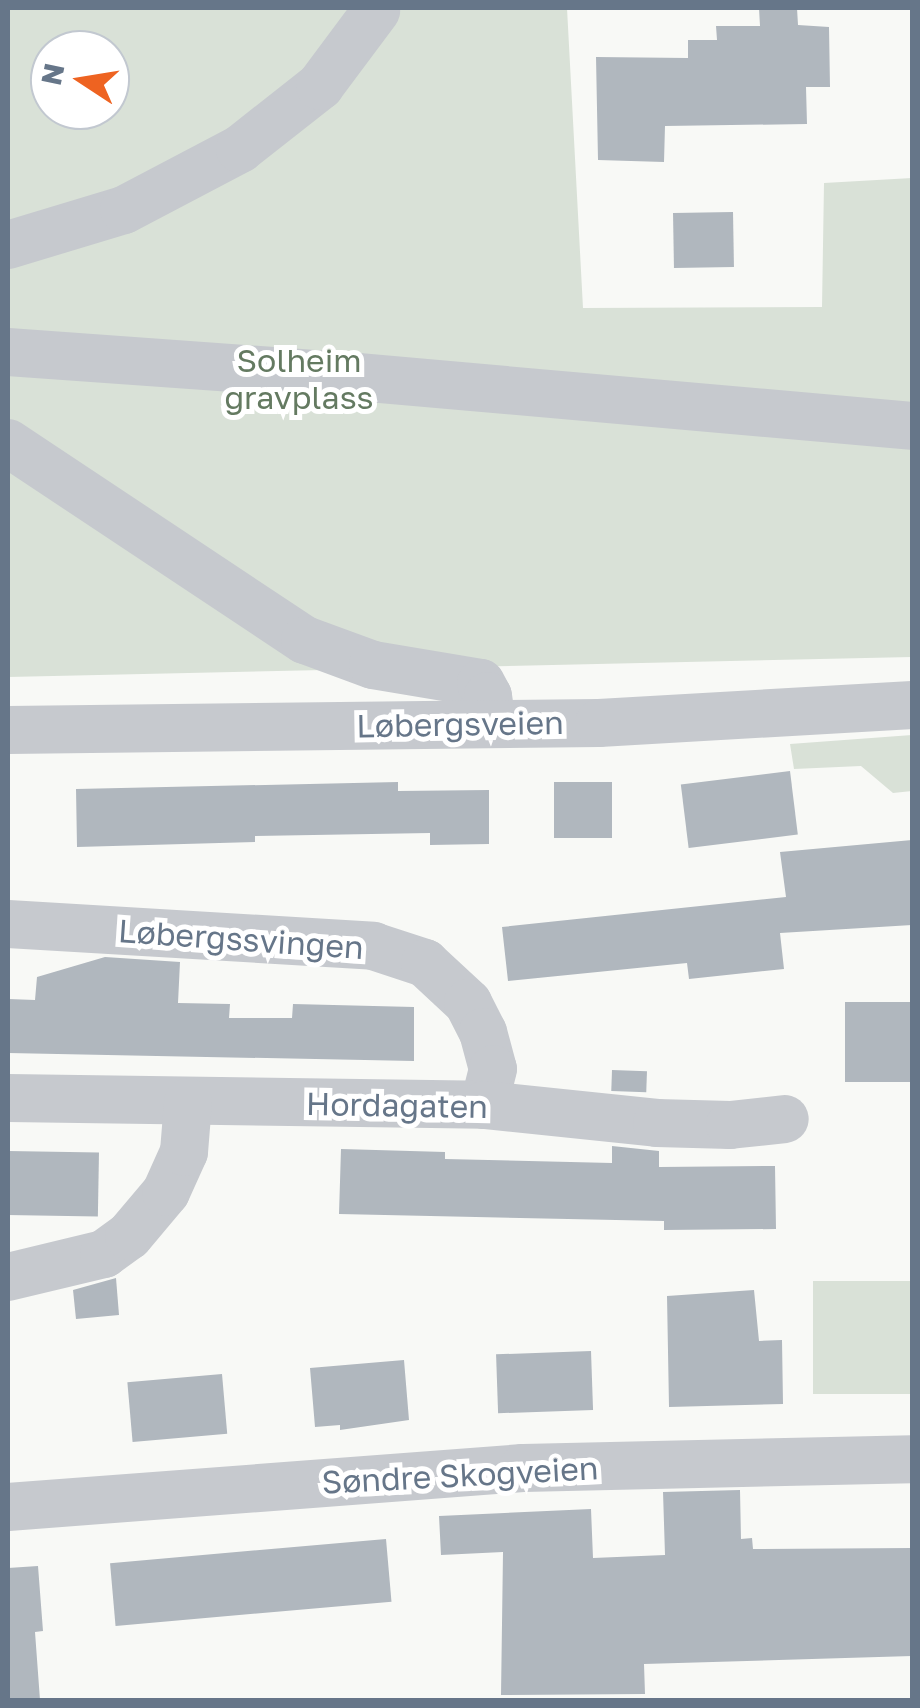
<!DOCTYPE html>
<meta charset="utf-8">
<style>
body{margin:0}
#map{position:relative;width:920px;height:1708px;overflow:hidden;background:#f8f9f6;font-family:"Golos Text",sans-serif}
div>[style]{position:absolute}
.green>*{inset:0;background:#d9e1d7;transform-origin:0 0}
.building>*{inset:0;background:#b0b7be;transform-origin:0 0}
.minor>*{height:48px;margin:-24px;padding:0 24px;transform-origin:24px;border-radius:24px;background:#c6c9ce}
span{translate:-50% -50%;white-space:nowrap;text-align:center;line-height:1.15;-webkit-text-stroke:10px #fff;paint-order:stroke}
.park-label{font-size:32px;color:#647a61}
.street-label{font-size:32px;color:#667689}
.frame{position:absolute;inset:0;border:10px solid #667689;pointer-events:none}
.north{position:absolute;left:30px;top:30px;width:100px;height:100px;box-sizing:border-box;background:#fff;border:2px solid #c2c8d0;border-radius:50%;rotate:282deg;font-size:28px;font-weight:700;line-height:40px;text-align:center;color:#667689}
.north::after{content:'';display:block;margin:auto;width:35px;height:45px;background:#ee6321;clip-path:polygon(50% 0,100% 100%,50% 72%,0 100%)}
</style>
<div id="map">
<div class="green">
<i style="clip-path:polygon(evenodd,8px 8px,567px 8px,583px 308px,822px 307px,824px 183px,912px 178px,912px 657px,8px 677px,8px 8px,50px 50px,110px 50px,110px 110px,50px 110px,50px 50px)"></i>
<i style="clip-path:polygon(912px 735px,912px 791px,893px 793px,861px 766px,794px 769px,790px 744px)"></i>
<i style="left:912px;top:1281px;width:113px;height:99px;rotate:90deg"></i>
</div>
<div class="building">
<i style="clip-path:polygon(759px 8px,797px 8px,798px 25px,829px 27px,830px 87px,806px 87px,807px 124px,665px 126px,664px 162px,598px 160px,596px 57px,688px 58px,688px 40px,717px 40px,716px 26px,760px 26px)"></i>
<i style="left:733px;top:212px;width:55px;height:60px;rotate:89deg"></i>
<i style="left:790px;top:771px;width:64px;height:110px;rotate:83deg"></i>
<i style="clip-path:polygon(398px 782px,398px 791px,489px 790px,489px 844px,430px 845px,430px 833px,255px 836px,255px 842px,77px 847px,76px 789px)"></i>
<i style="left:554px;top:782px;width:58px;height:56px"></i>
<i style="clip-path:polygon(912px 840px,912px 925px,780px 933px,784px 969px,689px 979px,687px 963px,508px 981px,502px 927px,786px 897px,780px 852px)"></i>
<i style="clip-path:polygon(105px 957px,180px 962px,178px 1003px,230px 1004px,229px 1018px,292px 1018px,293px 1004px,414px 1007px,414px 1061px,8px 1053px,8px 999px,35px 1000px,37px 977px)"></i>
<i style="left:912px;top:1002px;width:80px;height:67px;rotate:90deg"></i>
<i style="left:612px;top:1070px;width:35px;height:21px;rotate:2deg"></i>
<i style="clip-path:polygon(612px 1146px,659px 1151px,659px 1167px,775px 1166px,776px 1229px,664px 1230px,664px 1221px,339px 1214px,341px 1149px,445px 1152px,445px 1159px,612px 1163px)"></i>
<i style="left:8px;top:1151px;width:91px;height:64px;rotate:1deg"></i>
<i style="clip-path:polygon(116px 1278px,119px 1315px,76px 1319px,73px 1290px)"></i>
<i style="clip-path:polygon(754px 1290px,759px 1341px,782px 1340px,783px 1404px,669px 1407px,667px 1296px)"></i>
<i style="left:591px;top:1351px;width:59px;height:95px;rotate:88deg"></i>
<i style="clip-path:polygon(404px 1360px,409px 1420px,340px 1430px,340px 1425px,315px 1427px,310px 1368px)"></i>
<i style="left:222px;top:1374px;width:60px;height:95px;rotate:85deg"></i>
<i style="clip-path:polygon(740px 1490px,741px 1539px,752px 1538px,753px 1549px,912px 1548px,912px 1656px,644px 1664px,645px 1694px,501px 1695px,503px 1552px,441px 1555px,439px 1516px,591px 1509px,593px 1558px,665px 1555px,663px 1492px)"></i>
<i style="left:386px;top:1539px;width:63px;height:277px;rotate:85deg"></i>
<i style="clip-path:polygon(38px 1566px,43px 1631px,35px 1632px,40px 1700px,8px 1700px,8px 1568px)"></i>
</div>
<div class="minor">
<i style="left:8px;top:245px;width:121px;rotate:-16.8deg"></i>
<i style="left:124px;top:210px;width:131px;rotate:-27.7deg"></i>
<i style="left:240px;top:149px;width:102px;rotate:-38.2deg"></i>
<i style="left:320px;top:86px;width:94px;rotate:-53.3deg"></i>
<i style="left:8px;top:352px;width:351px;rotate:4.1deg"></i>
<i style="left:358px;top:377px;width:556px;rotate:5.05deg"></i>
<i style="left:8px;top:443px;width:356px;rotate:33.6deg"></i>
<i style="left:305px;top:640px;width:72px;rotate:20.2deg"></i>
<i style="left:373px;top:665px;width:109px;rotate:9.5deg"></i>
<i style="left:481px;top:683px;width:15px;rotate:62deg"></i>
<i style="left:488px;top:696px;width:28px;rotate:82deg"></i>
<i style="left:8px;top:730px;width:591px;rotate:-0.68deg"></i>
<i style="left:599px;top:723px;width:314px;rotate:-3.3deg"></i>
<i style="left:8px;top:924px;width:366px;rotate:3.4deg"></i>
<i style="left:373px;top:946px;width:55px;rotate:18.1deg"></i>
<i style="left:425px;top:963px;width:59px;rotate:42.9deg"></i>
<i style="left:468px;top:1003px;width:33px;rotate:63deg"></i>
<i style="left:483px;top:1032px;width:38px;rotate:75deg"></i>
<i style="left:493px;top:1069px;width:37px;rotate:104deg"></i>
<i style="left:8px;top:1098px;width:476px;rotate:0.8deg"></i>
<i style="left:484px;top:1105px;width:174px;rotate:5.9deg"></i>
<i style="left:657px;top:1123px;width:73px;rotate:1.6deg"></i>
<i style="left:730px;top:1125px;width:55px;rotate:-6.2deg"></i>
<i style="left:8px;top:1277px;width:99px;rotate:-13.5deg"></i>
<i style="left:104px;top:1254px;width:31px;rotate:-36deg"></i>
<i style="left:129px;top:1236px;width:57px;rotate:-49.9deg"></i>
<i style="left:166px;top:1192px;width:44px;rotate:-65.8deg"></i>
<i style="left:184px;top:1152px;width:50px;rotate:-85.4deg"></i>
<i style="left:8px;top:1507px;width:516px;rotate:-4.33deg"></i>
<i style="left:523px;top:1468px;width:389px;rotate:-1.3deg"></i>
</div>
<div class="park-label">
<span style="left:299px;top:379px">Solheim<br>gravplass</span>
</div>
<div class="street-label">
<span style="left:460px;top:724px;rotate:-1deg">Løbergsveien</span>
<span style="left:241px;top:939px;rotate:4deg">Løbergssvingen</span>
<span style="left:397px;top:1105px;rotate:1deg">Hordagaten</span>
<span style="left:460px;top:1475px;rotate:-3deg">Søndre Skogveien</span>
</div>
<div class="frame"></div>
<div class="north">N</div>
</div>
